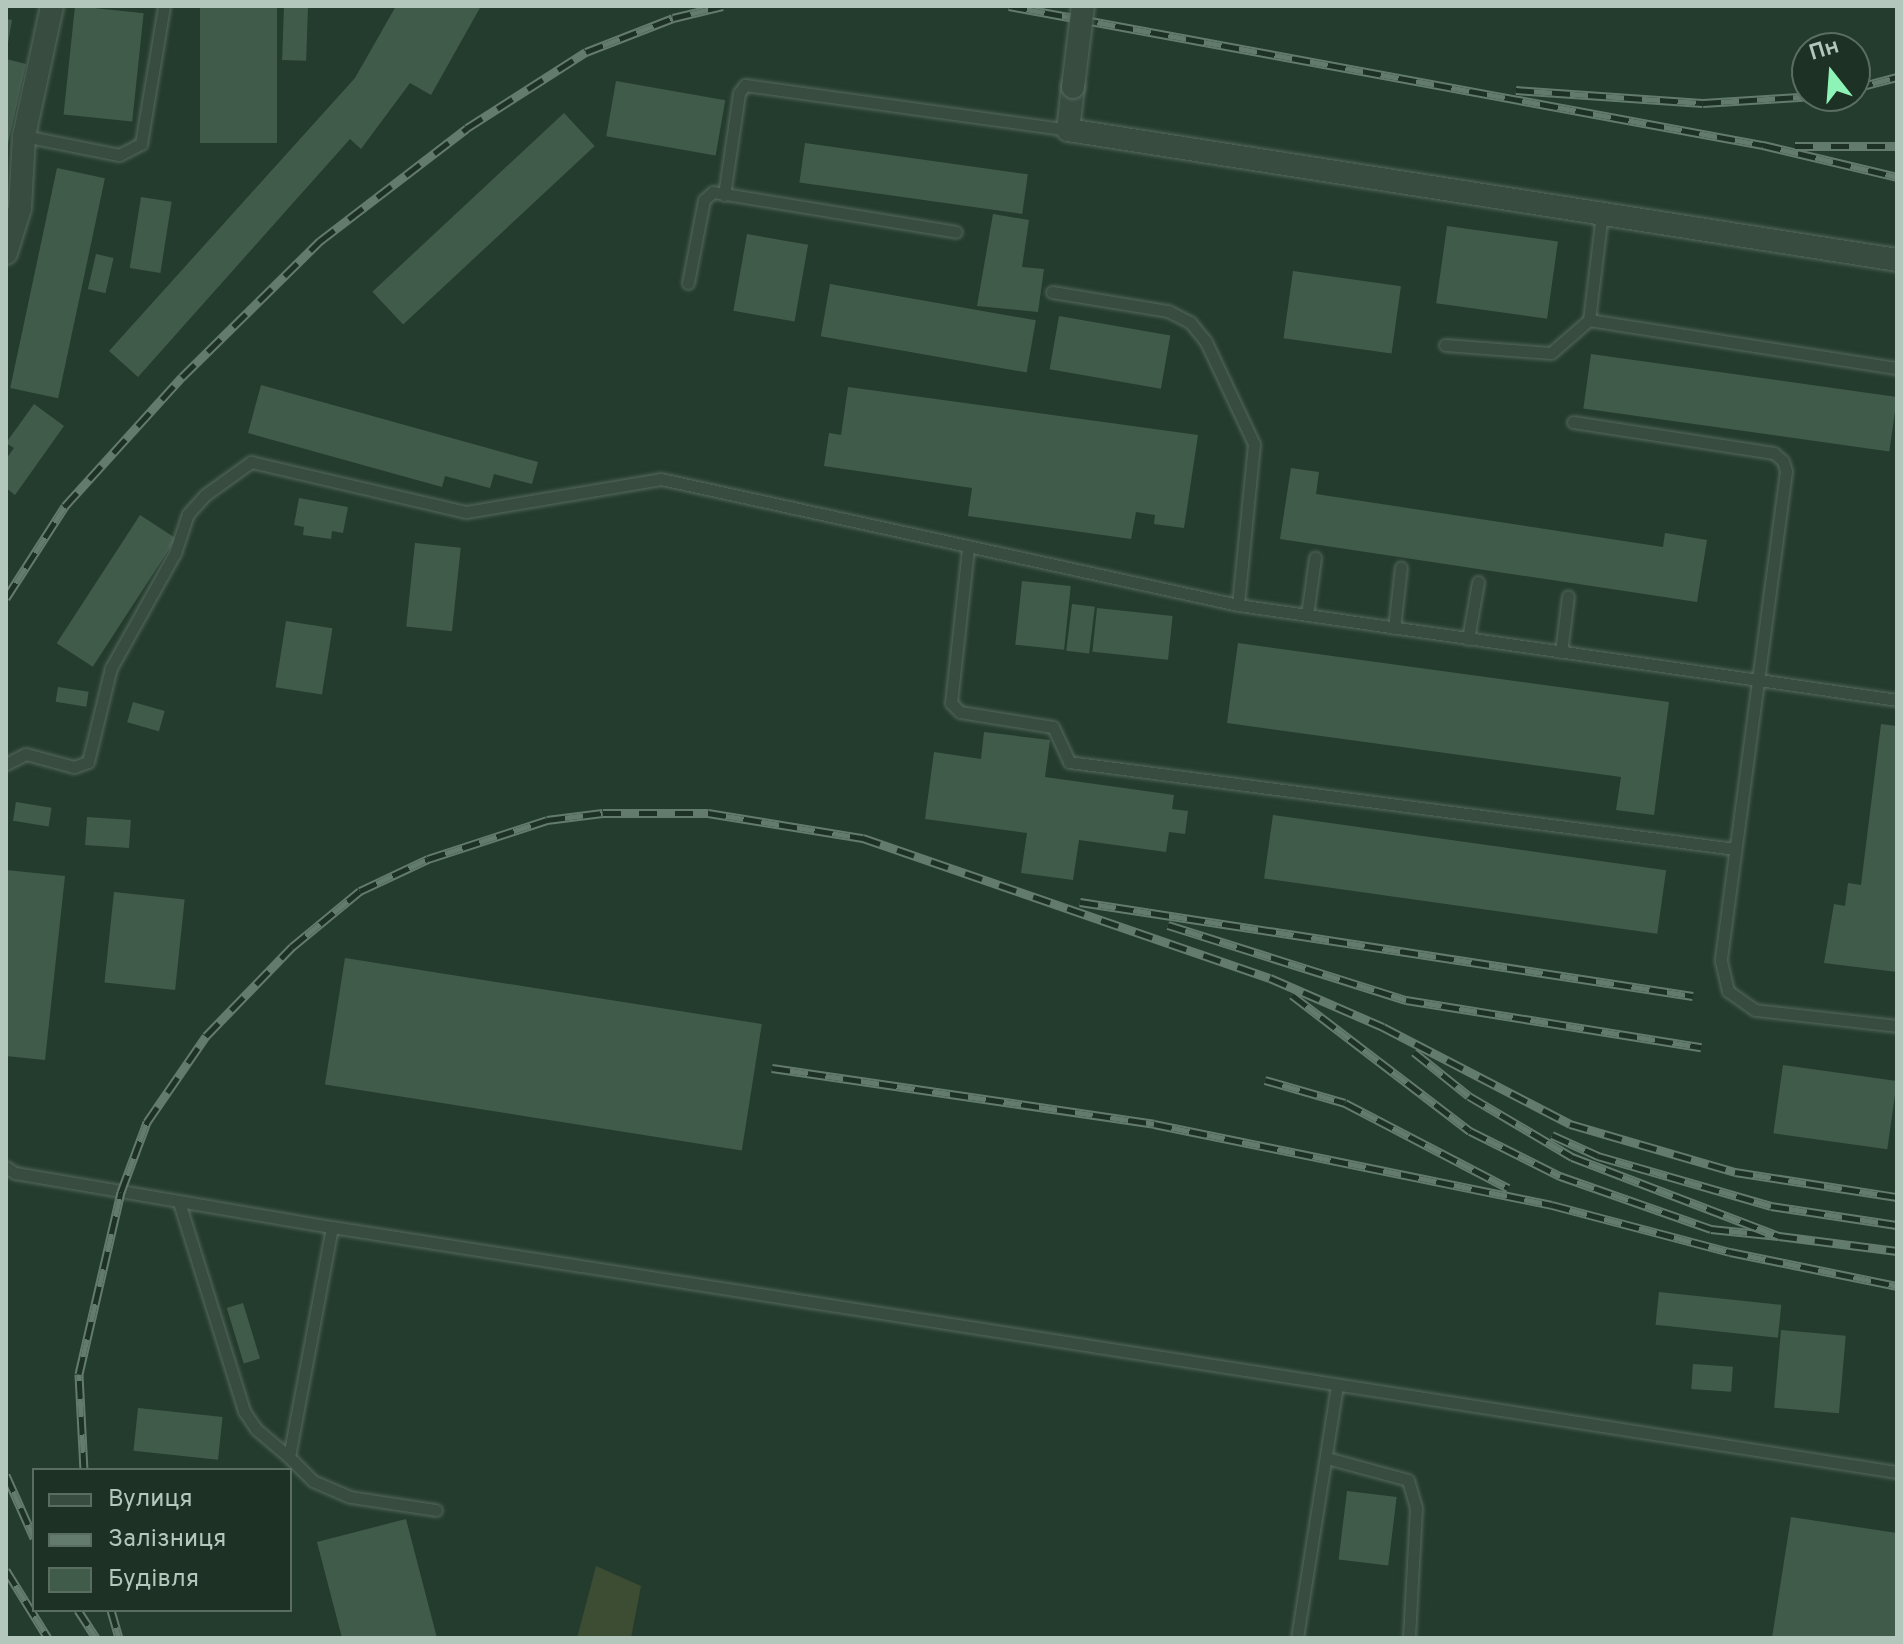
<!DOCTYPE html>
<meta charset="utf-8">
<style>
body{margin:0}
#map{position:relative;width:1903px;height:1644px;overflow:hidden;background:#243c2d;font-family:Overpass,sans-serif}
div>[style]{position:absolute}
.green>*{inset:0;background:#3c4d33}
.building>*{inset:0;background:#415b4b;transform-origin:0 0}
.roads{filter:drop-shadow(0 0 2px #566a5e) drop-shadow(0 0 2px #566a5e)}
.lane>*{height:11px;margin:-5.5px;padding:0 5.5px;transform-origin:5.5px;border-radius:5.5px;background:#384c40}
.street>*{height:22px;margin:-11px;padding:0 11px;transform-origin:11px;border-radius:11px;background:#384c40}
.rail>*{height:9px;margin-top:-4.5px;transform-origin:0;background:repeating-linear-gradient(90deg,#1d3125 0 18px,#637b6d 0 36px);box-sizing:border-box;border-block:2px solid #637b6d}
.bridges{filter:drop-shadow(0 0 2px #566a5e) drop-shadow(0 0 2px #566a5e)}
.street-bridge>*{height:22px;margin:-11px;padding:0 11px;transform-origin:11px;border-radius:11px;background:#384c40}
span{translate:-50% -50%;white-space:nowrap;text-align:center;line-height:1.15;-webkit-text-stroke:8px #1d3125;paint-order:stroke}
.frame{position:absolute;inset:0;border:8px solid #b4c7bc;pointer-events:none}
.legend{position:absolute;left:32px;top:1468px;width:260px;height:144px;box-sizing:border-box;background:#1d3125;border:2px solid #596d61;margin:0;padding:10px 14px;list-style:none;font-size:24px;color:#b4c7bc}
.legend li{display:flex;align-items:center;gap:16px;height:40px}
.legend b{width:40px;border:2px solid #596d61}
.north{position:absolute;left:1791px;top:32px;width:80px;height:80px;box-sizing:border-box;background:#1d3125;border:2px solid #596d61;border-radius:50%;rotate:343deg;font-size:22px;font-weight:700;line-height:32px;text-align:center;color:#b4c7bc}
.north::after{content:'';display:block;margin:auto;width:28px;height:36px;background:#8df3b7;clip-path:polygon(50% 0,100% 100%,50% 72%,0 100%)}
</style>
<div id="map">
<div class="green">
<i style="clip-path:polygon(596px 1566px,641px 1586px,631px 1638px,577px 1638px)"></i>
</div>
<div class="building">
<i style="left:75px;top:6px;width:69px;height:109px;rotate:6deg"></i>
<i style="left:200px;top:6px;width:77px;height:137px"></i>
<i style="left:284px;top:6px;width:24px;height:54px;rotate:2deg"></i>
<i style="clip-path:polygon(396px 6px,481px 6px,431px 95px,410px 83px,361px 149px,350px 139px,138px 377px,109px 351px,355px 78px)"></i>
<i style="clip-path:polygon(6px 19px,12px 20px,8px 43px,6px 43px)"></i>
<i style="clip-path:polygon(6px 59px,26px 64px,7px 148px,6px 148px)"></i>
<i style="left:616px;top:81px;width:111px;height:56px;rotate:10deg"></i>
<i style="left:564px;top:113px;width:45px;height:262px;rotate:47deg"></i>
<i style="left:805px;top:143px;width:225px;height:40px;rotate:8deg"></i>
<i style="left:57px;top:168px;width:49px;height:225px;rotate:12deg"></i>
<i style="left:141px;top:197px;width:31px;height:72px;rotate:9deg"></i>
<i style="clip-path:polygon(993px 214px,1029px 220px,1022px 267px,1044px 269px,1038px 312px,977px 306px)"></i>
<i style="left:1447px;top:226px;width:112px;height:78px;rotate:8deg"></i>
<i style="left:747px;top:234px;width:62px;height:78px;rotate:10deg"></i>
<i style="left:96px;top:254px;width:18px;height:36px;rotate:13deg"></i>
<i style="left:1293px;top:271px;width:109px;height:68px;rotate:8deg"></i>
<i style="left:830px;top:284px;width:209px;height:53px;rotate:10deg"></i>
<i style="left:1059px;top:316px;width:113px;height:54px;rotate:10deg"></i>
<i style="left:1591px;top:354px;width:309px;height:55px;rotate:8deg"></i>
<i style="clip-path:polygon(261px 385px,538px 462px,532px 484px,494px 474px,490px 488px,445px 476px,442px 487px,248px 433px)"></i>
<i style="clip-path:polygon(848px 387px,1198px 435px,1184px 528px,1154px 524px,1155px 515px,1136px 512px,1131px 539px,968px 516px,972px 488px,824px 466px,829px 433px,841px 435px)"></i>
<i style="clip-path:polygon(34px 404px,64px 426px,15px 495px,6px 488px,6px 459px,14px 448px,6px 443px)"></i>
<i style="clip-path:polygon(1291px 468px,1319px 472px,1316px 494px,1663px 547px,1665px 533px,1707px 540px,1697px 602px,1280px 539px)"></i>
<i style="clip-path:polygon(299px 498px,348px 507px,343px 533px,332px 531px,331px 539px,303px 535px,304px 527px,294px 525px)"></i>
<i style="left:140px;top:515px;width:43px;height:153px;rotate:33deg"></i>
<i style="left:415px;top:543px;width:46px;height:84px;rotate:6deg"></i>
<i style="left:1022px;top:581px;width:49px;height:64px;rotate:6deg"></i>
<i style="left:1072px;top:604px;width:23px;height:47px;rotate:7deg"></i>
<i style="left:1097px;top:608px;width:76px;height:44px;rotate:6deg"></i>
<i style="left:286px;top:621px;width:47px;height:67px;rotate:9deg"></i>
<i style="clip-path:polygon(1238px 643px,1669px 702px,1654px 815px,1616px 810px,1621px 777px,1227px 723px)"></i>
<i style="left:58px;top:687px;width:31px;height:15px;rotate:9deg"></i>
<i style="left:133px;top:702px;width:33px;height:21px;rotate:16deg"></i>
<i style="clip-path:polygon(1881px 724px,1897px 726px,1897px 972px,1824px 963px,1834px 904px,1845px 906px,1848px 883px,1861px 885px)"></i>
<i style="clip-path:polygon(984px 732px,1050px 740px,1045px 777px,1174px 795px,1172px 809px,1188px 811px,1185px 834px,1169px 832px,1166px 852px,1079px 840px,1073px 880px,1021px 873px,1027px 833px,925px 819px,934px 752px,981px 759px)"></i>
<i style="left:16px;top:802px;width:36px;height:19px;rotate:9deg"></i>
<i style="left:1273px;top:815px;width:397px;height:64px;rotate:8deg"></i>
<i style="left:87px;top:817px;width:44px;height:28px;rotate:4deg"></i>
<i style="clip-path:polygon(6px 870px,65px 876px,45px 1060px,6px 1056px)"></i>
<i style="left:114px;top:892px;width:71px;height:91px;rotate:6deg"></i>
<i style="left:345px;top:958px;width:422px;height:128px;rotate:9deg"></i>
<i style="left:1783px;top:1065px;width:115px;height:69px;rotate:8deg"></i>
<i style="left:1659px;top:1292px;width:123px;height:33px;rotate:6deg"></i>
<i style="left:243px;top:1303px;width:58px;height:17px;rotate:73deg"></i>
<i style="left:1781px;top:1330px;width:65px;height:78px;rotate:5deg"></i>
<i style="left:1693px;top:1364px;width:40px;height:25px;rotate:4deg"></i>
<i style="left:138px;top:1408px;width:85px;height:43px;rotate:6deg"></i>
<i style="left:1347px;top:1491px;width:50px;height:69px;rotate:7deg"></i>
<i style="clip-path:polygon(1791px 1517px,1897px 1533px,1897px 1638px,1772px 1638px)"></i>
<i style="clip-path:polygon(406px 1519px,437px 1638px,342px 1638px,317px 1542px)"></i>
</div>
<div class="roads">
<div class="lane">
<i style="left:24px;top:136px;width:97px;rotate:11.3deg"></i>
<i style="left:119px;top:155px;width:25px;rotate:-27deg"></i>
<i style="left:141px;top:144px;width:140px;rotate:-80.5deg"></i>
<i style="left:724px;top:195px;width:103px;rotate:-81.6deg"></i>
<i style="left:739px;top:93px;width:10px;rotate:-53deg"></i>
<i style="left:745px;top:85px;width:326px;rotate:7.9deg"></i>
<i style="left:1602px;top:214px;width:107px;rotate:97deg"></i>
<i style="left:1589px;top:320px;width:312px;rotate:8.9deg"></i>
<i style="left:688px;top:283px;width:85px;rotate:-79.1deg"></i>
<i style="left:704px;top:200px;width:12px;rotate:-42deg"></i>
<i style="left:713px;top:192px;width:246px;rotate:9.3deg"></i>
<i style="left:1052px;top:292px;width:118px;rotate:9.3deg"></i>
<i style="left:1168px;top:311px;width:25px;rotate:27deg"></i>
<i style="left:1190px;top:322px;width:26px;rotate:51deg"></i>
<i style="left:1206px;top:342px;width:113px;rotate:64.8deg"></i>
<i style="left:1254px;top:444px;width:162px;rotate:95.7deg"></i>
<i style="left:1445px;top:345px;width:106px;rotate:4.3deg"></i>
<i style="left:1551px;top:353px;width:50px;rotate:-41deg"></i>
<i style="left:1573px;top:422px;width:203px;rotate:8.8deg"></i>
<i style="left:1774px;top:453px;width:12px;rotate:42deg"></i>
<i style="left:1783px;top:461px;width:10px;rotate:73deg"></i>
<i style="left:1786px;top:471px;width:494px;rotate:97.6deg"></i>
<i style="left:1721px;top:961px;width:31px;rotate:77deg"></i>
<i style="left:1728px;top:991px;width:33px;rotate:35deg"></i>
<i style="left:1755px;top:1010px;width:143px;rotate:6.4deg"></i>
<i style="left:968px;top:549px;width:155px;rotate:96.3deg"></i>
<i style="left:951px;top:703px;width:13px;rotate:45deg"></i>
<i style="left:960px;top:712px;width:94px;rotate:9.2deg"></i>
<i style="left:1053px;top:727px;width:38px;rotate:65deg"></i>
<i style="left:1069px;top:762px;width:672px;rotate:7.44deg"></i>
<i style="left:1307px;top:615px;width:58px;rotate:-82deg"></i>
<i style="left:1394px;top:628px;width:61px;rotate:-83.5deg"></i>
<i style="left:1468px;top:639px;width:58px;rotate:-80deg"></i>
<i style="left:1561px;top:652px;width:56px;rotate:-82.9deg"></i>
<i style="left:6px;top:764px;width:22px;rotate:-27deg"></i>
<i style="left:26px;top:754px;width:50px;rotate:15.2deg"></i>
<i style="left:74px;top:767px;width:15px;rotate:-20deg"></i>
<i style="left:88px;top:762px;width:97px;rotate:-76.3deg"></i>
<i style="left:111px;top:668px;width:132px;rotate:-60.9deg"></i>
<i style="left:175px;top:553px;width:41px;rotate:-71.6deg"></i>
<i style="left:188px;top:514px;width:25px;rotate:-48deg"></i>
<i style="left:205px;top:495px;width:57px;rotate:-35.7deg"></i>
<i style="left:251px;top:462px;width:221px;rotate:13.1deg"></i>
<i style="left:466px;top:512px;width:198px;rotate:-9.6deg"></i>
<i style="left:661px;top:479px;width:591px;rotate:12.32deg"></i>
<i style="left:1238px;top:605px;width:666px;rotate:8.2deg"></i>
<i style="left:6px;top:1167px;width:11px;rotate:34deg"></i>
<i style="left:15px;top:1173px;width:322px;rotate:9.7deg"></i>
<i style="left:332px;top:1227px;width:1584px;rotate:8.9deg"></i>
<i style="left:179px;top:1202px;width:219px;rotate:72.7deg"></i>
<i style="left:244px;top:1411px;width:22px;rotate:56deg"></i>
<i style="left:256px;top:1429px;width:43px;rotate:40.3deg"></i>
<i style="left:332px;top:1227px;width:234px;rotate:100.6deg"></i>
<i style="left:289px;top:1457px;width:34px;rotate:45deg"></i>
<i style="left:313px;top:1481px;width:40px;rotate:23.4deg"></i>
<i style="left:350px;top:1497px;width:87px;rotate:8.6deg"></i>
<i style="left:1327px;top:1458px;width:84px;rotate:15.2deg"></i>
<i style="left:1408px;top:1480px;width:29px;rotate:74deg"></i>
<i style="left:1416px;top:1508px;width:130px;rotate:93.1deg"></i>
<i style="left:1297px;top:1638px;width:255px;rotate:-81deg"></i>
</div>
<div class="street">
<i style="left:1073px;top:87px;width:43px;rotate:96.6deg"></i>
<i style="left:1068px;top:130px;width:839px;rotate:8.91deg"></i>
<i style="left:6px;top:253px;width:47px;rotate:-72.7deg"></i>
<i style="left:20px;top:208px;width:72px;rotate:-86.8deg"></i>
<i style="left:24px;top:136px;width:133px;rotate:-77.8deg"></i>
</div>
</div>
<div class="rail">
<i style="left:1009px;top:6px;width:767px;rotate:10.45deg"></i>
<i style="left:1763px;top:145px;width:138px;rotate:13.4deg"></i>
<i style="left:1855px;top:88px;width:43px;rotate:-14.7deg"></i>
<i style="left:1516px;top:90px;width:187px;rotate:4deg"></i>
<i style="left:1703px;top:103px;width:112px;rotate:-3.6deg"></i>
<i style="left:1795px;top:146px;width:102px"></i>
<i style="left:6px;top:598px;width:109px;rotate:-57.3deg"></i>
<i style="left:65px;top:506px;width:174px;rotate:-47.8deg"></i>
<i style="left:182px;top:377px;width:194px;rotate:-44.6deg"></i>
<i style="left:320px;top:241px;width:185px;rotate:-37.5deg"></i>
<i style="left:467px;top:128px;width:141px;rotate:-32.6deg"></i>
<i style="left:586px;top:52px;width:93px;rotate:-21.3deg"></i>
<i style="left:673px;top:18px;width:51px;rotate:-13.5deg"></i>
<i style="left:1080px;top:902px;width:620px;rotate:8.72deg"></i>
<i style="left:1168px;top:925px;width:250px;rotate:17.5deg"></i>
<i style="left:1406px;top:1000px;width:299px;rotate:9.1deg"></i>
<i style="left:1292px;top:995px;width:224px;rotate:37.4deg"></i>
<i style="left:1470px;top:1131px;width:101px;rotate:26.6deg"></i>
<i style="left:1560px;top:1176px;width:160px;rotate:19.3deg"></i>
<i style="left:1711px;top:1229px;width:68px;rotate:5.9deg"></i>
<i style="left:1414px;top:1052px;width:70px;rotate:38.7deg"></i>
<i style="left:1469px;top:1096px;width:120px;rotate:30.6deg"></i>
<i style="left:1572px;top:1157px;width:222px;rotate:20.9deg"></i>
<i style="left:1779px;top:1236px;width:119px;rotate:7.2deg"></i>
<i style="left:772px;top:1068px;width:386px;rotate:8.3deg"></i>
<i style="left:1154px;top:1124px;width:406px;rotate:11.5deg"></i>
<i style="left:1552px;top:1205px;width:184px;rotate:14.8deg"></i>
<i style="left:1730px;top:1252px;width:170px;rotate:11.5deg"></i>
<i style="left:1265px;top:1080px;width:83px;rotate:16deg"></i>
<i style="left:1345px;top:1103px;width:184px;rotate:27.5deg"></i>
<i style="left:1552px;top:1135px;width:51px;rotate:24.5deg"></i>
<i style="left:1598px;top:1156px;width:180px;rotate:16.1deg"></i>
<i style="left:1771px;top:1206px;width:127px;rotate:8.6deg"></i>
<i style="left:84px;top:1470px;width:96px;rotate:-93deg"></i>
<i style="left:79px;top:1374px;width:187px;rotate:-77deg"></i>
<i style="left:121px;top:1192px;width:75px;rotate:-69.6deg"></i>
<i style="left:147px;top:1122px;width:104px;rotate:-55.5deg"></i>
<i style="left:206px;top:1036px;width:124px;rotate:-46deg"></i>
<i style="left:292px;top:947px;width:88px;rotate:-39.5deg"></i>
<i style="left:360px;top:891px;width:75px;rotate:-25.2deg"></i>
<i style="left:428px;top:859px;width:125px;rotate:-18.1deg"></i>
<i style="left:547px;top:820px;width:56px;rotate:-7.1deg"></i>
<i style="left:603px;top:813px;width:105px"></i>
<i style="left:708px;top:813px;width:157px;rotate:9.2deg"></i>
<i style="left:863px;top:838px;width:430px;rotate:19deg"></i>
<i style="left:1270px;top:978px;width:123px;rotate:23.4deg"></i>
<i style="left:1383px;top:1027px;width:211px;rotate:27.4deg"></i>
<i style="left:1570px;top:1124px;width:172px;rotate:16.2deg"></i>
<i style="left:1735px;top:1172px;width:164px;rotate:8.8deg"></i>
<i style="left:6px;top:1475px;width:69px;rotate:66deg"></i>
<i style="left:6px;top:1570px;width:80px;rotate:58.3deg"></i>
<i style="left:78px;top:1610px;width:33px;rotate:57deg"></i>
<i style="left:111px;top:1610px;width:29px;rotate:74deg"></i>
</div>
<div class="bridges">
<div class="street-bridge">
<i style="left:1073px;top:87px;width:82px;rotate:-83deg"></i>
</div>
</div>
<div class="frame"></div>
<ul class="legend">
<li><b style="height:10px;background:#384c40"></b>Вулиця</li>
<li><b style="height:10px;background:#637b6d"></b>Залізниця</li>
<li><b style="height:22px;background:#415b4b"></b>Будівля</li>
</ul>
<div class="north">Пн</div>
</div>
